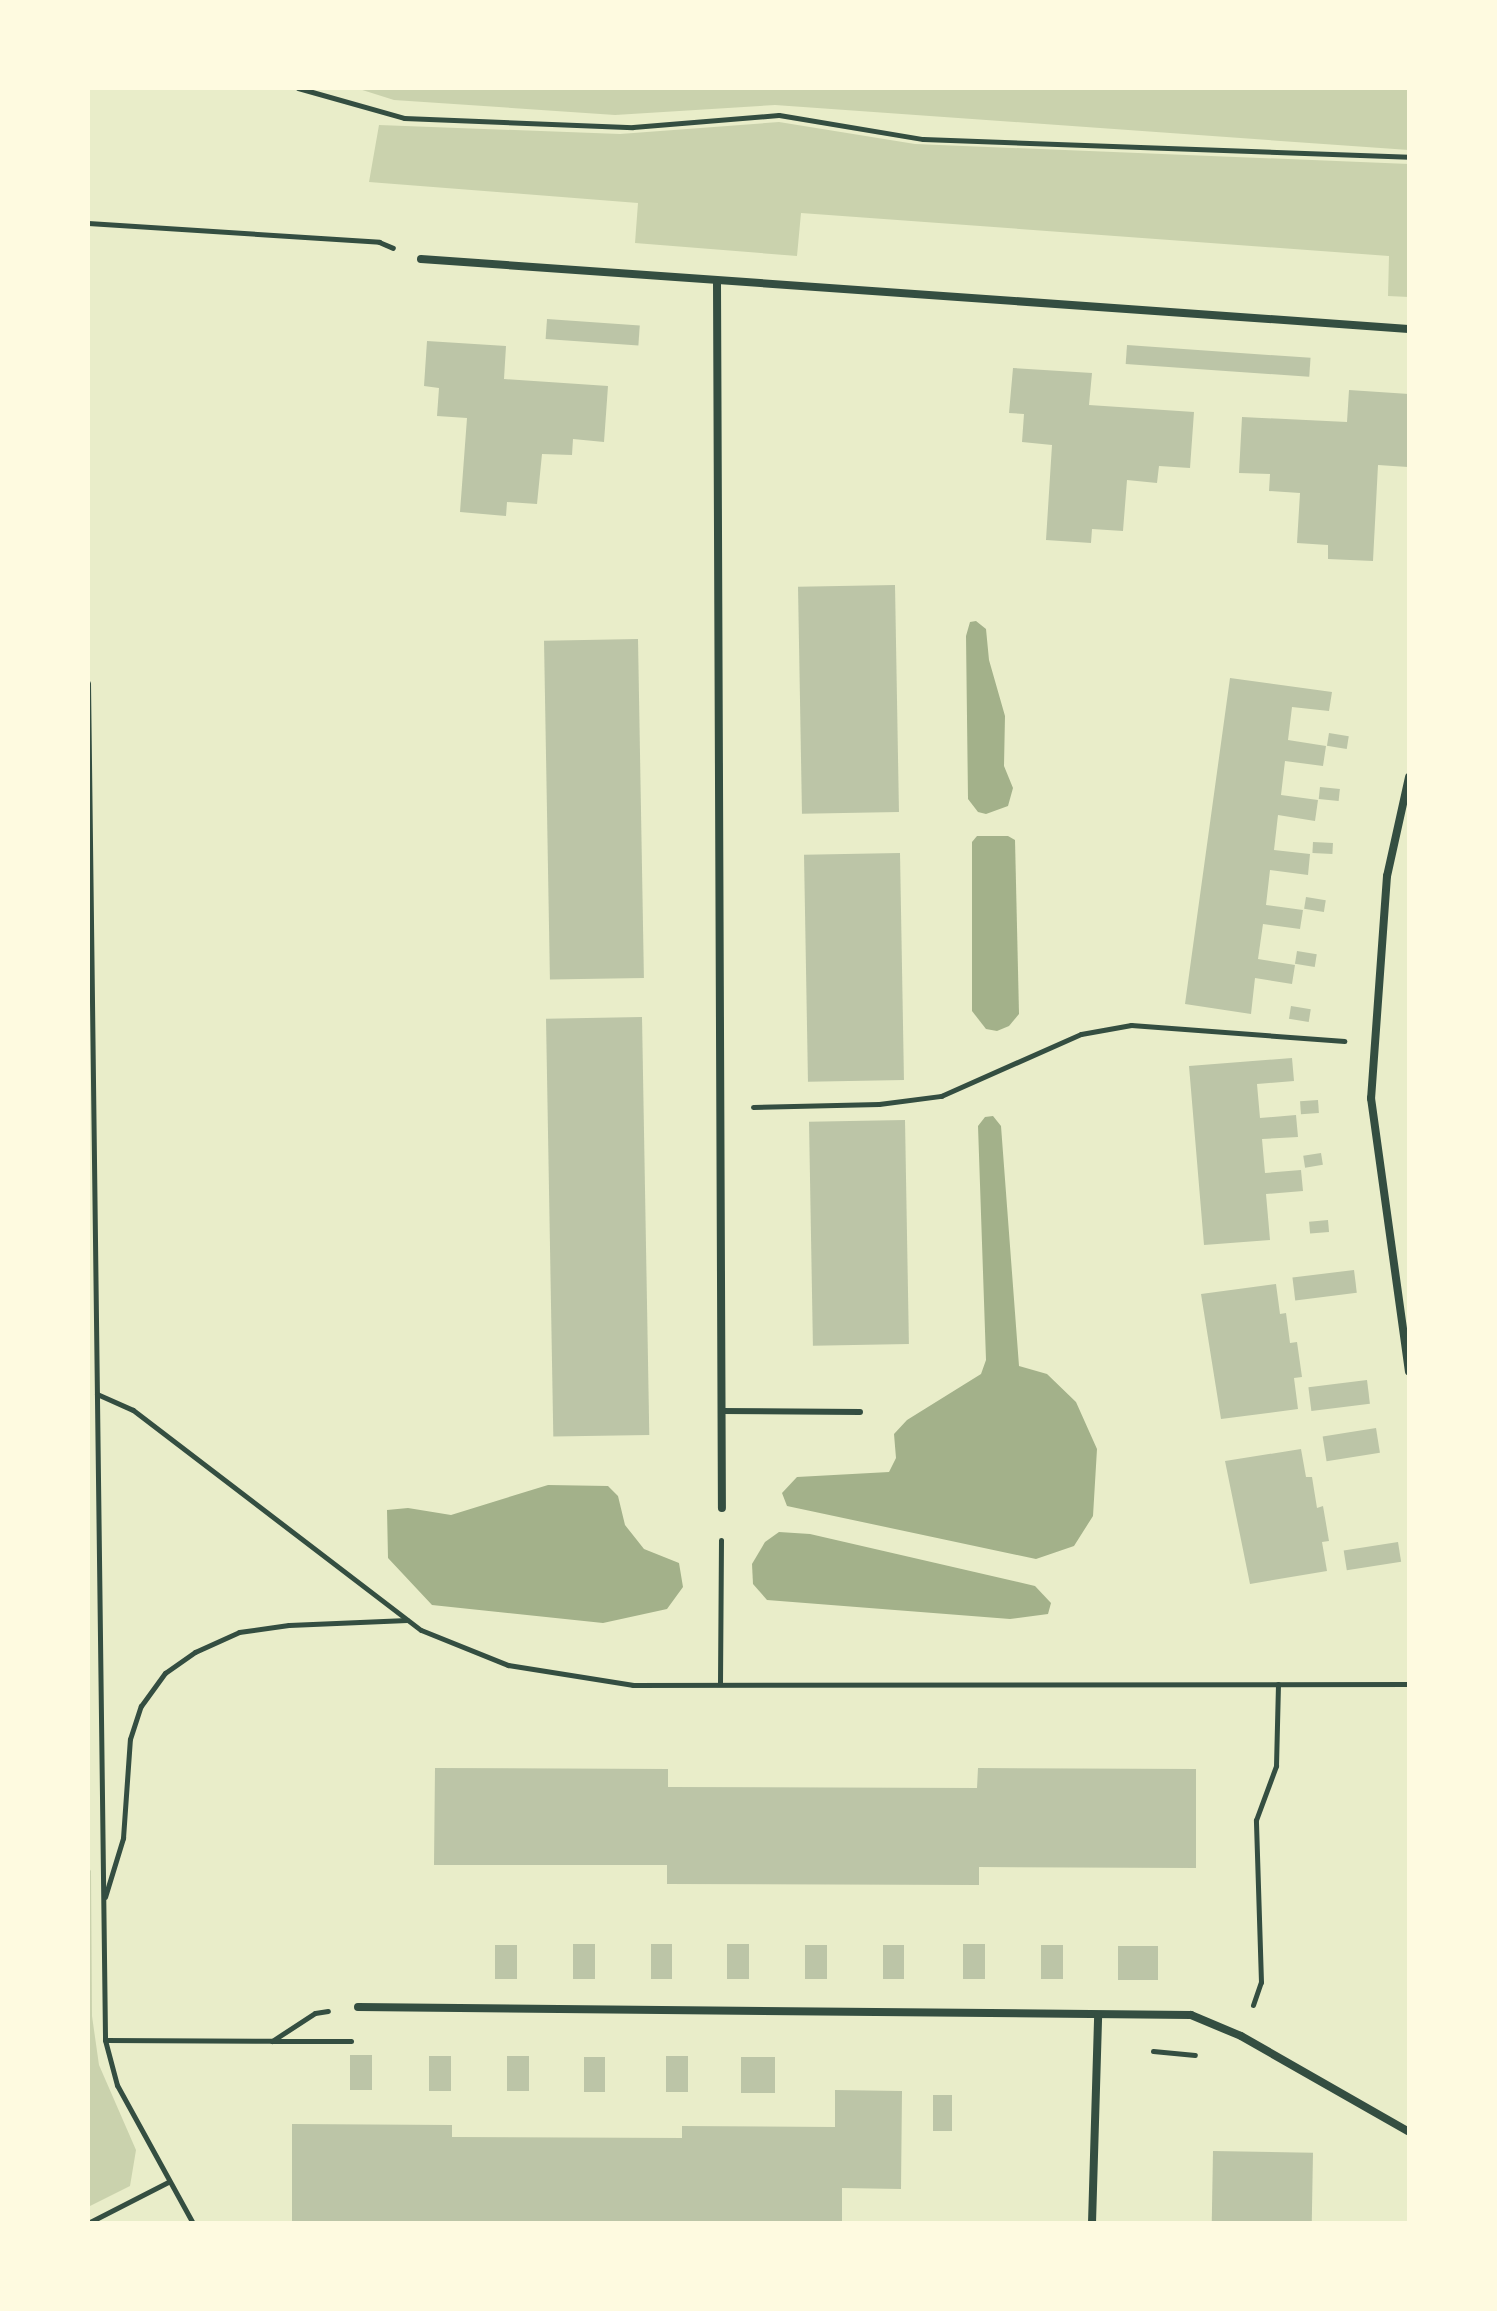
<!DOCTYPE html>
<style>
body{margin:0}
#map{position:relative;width:1497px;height:2311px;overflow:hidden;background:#e9edc9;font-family:"Asap Condensed",sans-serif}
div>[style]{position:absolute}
.green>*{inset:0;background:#cad2ad}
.water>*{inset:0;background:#a3b18a}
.building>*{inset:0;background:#bcc5a7;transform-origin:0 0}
.path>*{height:5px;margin:-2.5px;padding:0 2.5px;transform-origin:2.5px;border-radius:2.5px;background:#344e41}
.service>*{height:6px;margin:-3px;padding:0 3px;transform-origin:3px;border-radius:3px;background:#344e41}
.minor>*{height:8px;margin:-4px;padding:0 4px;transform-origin:4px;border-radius:4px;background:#344e41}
span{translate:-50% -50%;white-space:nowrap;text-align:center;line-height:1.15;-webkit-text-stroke:7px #fefae0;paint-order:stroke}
.frame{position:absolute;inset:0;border:90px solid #fefae0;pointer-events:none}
</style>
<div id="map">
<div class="green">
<i style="clip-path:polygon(356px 88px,1409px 88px,1409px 150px,775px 105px,615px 115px,394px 100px)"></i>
<i style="clip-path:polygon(779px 122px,915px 144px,1409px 164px,1409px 297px,1388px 296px,1389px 256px,801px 213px,797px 256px,635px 243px,638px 203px,369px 182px,379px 125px,620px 134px)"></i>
<i style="clip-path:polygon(88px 1867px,91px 1871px,92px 2016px,99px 2065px,136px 2150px,130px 2186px,88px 2207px)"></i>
</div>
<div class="water">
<i style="clip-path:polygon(976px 621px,986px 629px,989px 660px,1005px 716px,1004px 766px,1013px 788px,1008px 806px,986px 814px,978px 812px,968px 799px,966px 636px,970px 622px)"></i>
<i style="clip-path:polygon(977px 836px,1008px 836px,1015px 840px,1019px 1014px,1009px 1026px,997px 1031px,986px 1029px,972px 1011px,972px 842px)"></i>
<i style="clip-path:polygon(993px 1116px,1001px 1126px,1019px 1366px,1047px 1374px,1076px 1402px,1097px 1449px,1093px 1516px,1074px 1546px,1036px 1559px,787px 1506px,782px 1493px,797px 1477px,889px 1472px,896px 1458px,894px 1434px,907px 1420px,981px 1374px,986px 1360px,978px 1126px,985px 1117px)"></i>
<i style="clip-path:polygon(548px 1485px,608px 1486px,618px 1496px,625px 1525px,644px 1549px,679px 1563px,683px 1587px,667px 1609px,603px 1623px,432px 1605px,388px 1558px,387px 1510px,408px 1508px,451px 1515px)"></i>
<i style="clip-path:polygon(779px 1532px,810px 1534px,1035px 1586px,1051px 1603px,1048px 1614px,1010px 1619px,767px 1600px,753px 1584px,752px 1564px,765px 1542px)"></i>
</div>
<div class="building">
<i style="left:547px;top:319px;width:93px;height:20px;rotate:4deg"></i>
<i style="clip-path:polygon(427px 341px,506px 346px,504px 379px,608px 386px,604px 442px,573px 439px,572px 455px,542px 454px,537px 504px,507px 502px,506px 516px,460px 512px,467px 418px,437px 416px,439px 388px,424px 386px)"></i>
<i style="left:1127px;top:345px;width:184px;height:19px;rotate:4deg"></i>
<i style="clip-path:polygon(1013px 368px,1092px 373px,1089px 405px,1194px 412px,1190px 468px,1159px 466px,1157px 483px,1127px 480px,1123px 531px,1092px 529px,1091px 543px,1046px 540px,1052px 445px,1022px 442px,1024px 414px,1009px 413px)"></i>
<i style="clip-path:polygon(1349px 390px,1409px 394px,1408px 467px,1378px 465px,1373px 561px,1328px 559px,1328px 545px,1297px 543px,1300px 493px,1269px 491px,1270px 474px,1239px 473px,1242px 417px,1347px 422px)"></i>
<i style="left:895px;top:585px;width:227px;height:97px;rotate:89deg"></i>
<i style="left:638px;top:639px;width:339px;height:94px;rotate:89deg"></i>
<i style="clip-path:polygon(1230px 678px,1332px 692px,1329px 711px,1292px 707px,1288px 740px,1326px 746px,1323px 766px,1285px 761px,1281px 795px,1318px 800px,1315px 821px,1278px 815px,1274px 850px,1310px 854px,1308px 875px,1270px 870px,1266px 905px,1303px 910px,1300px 929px,1263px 924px,1258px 959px,1295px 965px,1292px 984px,1255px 978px,1251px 1014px,1185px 1004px)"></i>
<i style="left:1329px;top:733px;width:20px;height:13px;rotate:9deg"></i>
<i style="left:1320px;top:787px;width:20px;height:12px;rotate:6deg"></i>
<i style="left:1313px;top:842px;width:20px;height:11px;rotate:3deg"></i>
<i style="left:900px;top:853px;width:227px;height:96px;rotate:89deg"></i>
<i style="left:1306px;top:897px;width:20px;height:12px;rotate:9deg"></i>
<i style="left:1297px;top:951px;width:20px;height:13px;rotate:9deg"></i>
<i style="left:1291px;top:1006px;width:20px;height:13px;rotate:9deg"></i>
<i style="left:642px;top:1017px;width:418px;height:96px;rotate:89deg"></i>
<i style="clip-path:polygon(1292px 1058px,1294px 1081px,1257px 1084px,1260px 1118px,1296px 1115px,1298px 1137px,1262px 1139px,1265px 1173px,1301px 1170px,1303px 1191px,1266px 1194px,1270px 1240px,1204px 1245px,1189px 1066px)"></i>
<i style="left:1318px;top:1100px;width:13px;height:18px;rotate:86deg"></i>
<i style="left:905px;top:1120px;width:224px;height:96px;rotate:89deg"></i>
<i style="left:1321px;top:1153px;width:12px;height:18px;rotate:81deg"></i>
<i style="left:1328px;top:1220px;width:12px;height:19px;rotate:85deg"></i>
<i style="left:1354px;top:1270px;width:23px;height:62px;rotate:83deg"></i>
<i style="clip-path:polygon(1276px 1284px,1280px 1314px,1286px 1313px,1290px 1343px,1297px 1342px,1302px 1377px,1294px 1378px,1298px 1409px,1221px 1419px,1201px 1294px)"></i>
<i style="left:1367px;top:1380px;width:24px;height:59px;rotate:83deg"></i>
<i style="left:1376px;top:1428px;width:25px;height:54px;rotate:81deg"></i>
<i style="clip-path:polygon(1301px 1449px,1306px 1477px,1312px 1477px,1317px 1508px,1323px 1506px,1329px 1541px,1322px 1542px,1327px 1571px,1250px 1584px,1225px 1461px)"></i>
<i style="left:1398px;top:1542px;width:20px;height:55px;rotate:81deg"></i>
<i style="clip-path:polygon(435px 1768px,668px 1769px,668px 1787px,977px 1788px,978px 1768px,1196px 1769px,1196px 1868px,979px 1867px,979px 1885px,667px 1884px,667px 1865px,434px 1865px)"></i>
<i style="left:573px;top:1944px;width:22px;height:35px"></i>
<i style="left:651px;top:1944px;width:21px;height:35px"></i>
<i style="left:727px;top:1944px;width:22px;height:35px"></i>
<i style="left:963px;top:1944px;width:22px;height:35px"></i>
<i style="left:495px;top:1945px;width:22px;height:34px"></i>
<i style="left:805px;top:1945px;width:22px;height:34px"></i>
<i style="left:883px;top:1945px;width:21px;height:34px"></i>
<i style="left:1041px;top:1945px;width:22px;height:34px"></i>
<i style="left:1118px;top:1946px;width:40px;height:34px"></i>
<i style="left:350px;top:2055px;width:22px;height:35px"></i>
<i style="left:429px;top:2056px;width:22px;height:35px"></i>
<i style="left:507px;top:2056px;width:22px;height:35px"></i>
<i style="left:666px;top:2056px;width:22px;height:36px"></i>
<i style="left:584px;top:2057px;width:21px;height:35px"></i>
<i style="left:741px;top:2057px;width:34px;height:36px"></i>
<i style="clip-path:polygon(835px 2090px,902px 2091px,901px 2189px,842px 2188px,842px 2223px,292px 2223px,292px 2124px,452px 2125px,452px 2137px,682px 2138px,682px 2126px,835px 2127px)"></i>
<i style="left:933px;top:2095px;width:19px;height:36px"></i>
<i style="left:1213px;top:2151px;width:100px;height:72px;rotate:1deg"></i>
</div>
<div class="path">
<i style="left:298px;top:88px;width:110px;rotate:15.8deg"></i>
<i style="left:404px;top:118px;width:229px;rotate:2.3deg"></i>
<i style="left:633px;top:127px;width:146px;rotate:-4.7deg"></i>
<i style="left:779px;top:115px;width:146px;rotate:9.5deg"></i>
<i style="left:923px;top:139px;width:486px;rotate:2.1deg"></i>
<i style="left:88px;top:223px;width:292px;rotate:3.7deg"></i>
<i style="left:379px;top:242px;width:15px;rotate:23deg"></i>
<i style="left:88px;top:683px;width:1357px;rotate:89.28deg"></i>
<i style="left:105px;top:2040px;width:47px;rotate:75.1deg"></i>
<i style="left:117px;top:2085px;width:158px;rotate:61.2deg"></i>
<i style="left:753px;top:1107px;width:126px;rotate:-1.4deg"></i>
<i style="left:879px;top:1104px;width:63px;rotate:-7.4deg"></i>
<i style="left:941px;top:1096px;width:153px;rotate:-23.9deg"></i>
<i style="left:1081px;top:1034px;width:51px;rotate:-10.2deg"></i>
<i style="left:1131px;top:1025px;width:214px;rotate:4.3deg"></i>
<i style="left:97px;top:1394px;width:39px;rotate:24deg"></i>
<i style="left:133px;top:1410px;width:362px;rotate:37.4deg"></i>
<i style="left:421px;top:1630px;width:94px;rotate:21.9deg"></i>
<i style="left:508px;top:1665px;width:127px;rotate:9.1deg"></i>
<i style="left:633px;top:1685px;width:776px;rotate:-0.07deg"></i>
<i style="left:720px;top:1683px;width:143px;rotate:-89.6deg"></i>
<i style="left:105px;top:1897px;width:62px;rotate:-73deg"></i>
<i style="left:123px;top:1838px;width:99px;rotate:-86deg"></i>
<i style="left:130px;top:1739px;width:35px;rotate:-72deg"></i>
<i style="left:141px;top:1706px;width:41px;rotate:-54deg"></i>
<i style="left:165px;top:1673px;width:37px;rotate:-35deg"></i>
<i style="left:195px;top:1652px;width:48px;rotate:-24.4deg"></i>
<i style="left:239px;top:1632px;width:50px;rotate:-8deg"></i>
<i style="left:289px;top:1625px;width:118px;rotate:-2.4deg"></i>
<i style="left:1253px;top:2005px;width:24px;rotate:-71deg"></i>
<i style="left:1261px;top:1982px;width:162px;rotate:-91.8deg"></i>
<i style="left:1256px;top:1820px;width:58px;rotate:-69.7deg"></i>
<i style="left:1276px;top:1766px;width:82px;rotate:-88.6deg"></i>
<i style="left:105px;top:2040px;width:167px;rotate:0.3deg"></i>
<i style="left:272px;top:2041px;width:51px;rotate:-33.1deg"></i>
<i style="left:315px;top:2013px;width:13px;rotate:-9deg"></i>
<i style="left:272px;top:2041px;width:79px"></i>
<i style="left:1153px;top:2051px;width:42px;rotate:5.4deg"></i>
<i style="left:88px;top:2223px;width:90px;rotate:-27.1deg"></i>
</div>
<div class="service">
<i style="left:721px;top:1411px;width:139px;rotate:0.4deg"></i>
</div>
<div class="minor">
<i style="left:421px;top:259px;width:990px;rotate:4.05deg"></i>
<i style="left:717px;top:283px;width:1225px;rotate:89.77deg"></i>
<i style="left:1409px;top:777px;width:101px;rotate:102.5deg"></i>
<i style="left:1387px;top:876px;width:223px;rotate:94.1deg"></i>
<i style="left:1371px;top:1098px;width:276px;rotate:82.1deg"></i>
<i style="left:358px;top:2007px;width:833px;rotate:0.55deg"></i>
<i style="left:1191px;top:2015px;width:54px;rotate:22.8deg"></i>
<i style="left:1241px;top:2036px;width:193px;rotate:29.7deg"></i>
<i style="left:1092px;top:2223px;width:208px;rotate:-88.3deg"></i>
</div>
<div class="frame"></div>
</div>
